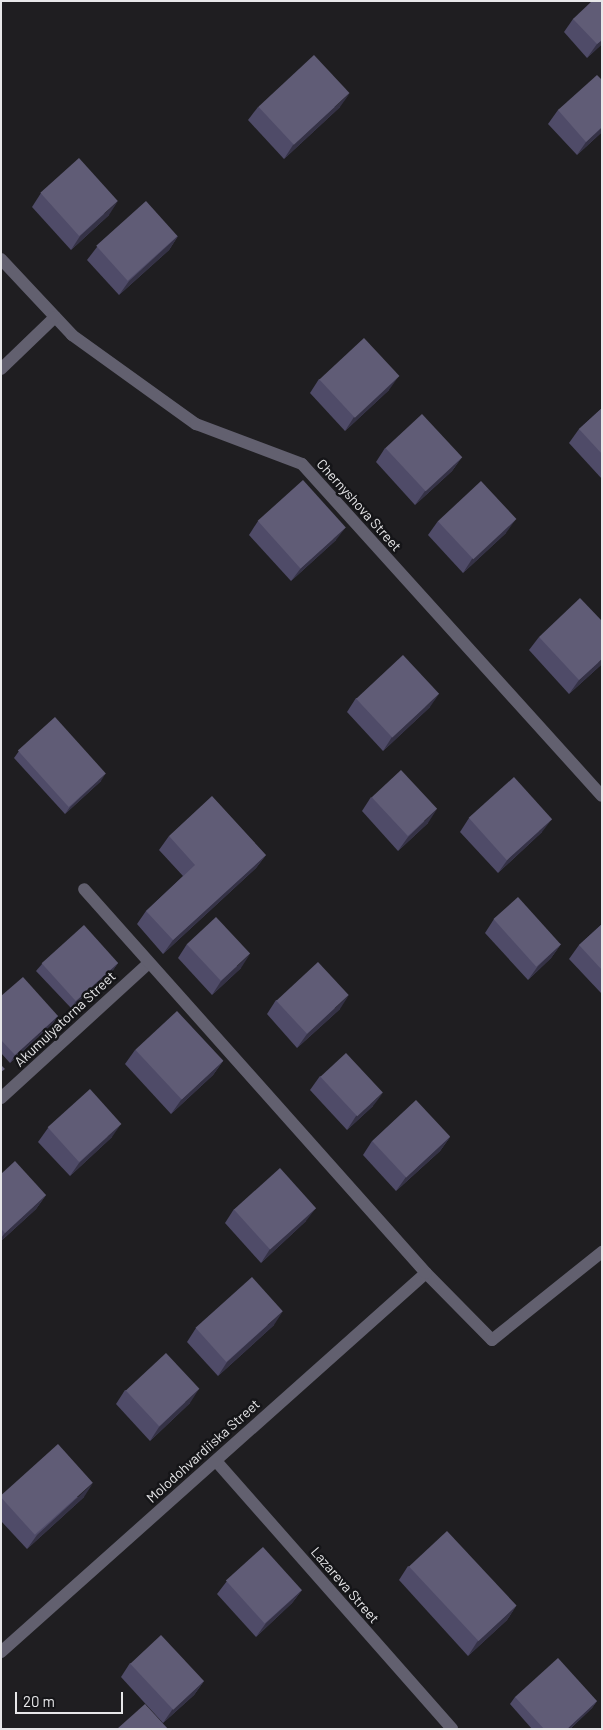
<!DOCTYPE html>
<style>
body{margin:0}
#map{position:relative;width:603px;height:1730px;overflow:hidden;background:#1f1e21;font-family:Barlow,sans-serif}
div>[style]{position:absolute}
.lane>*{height:12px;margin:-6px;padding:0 6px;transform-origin:6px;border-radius:6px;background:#62606f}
.street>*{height:12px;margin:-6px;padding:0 6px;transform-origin:6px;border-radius:6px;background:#62606f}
.wall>*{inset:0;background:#4f4b68}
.shaded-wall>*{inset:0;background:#353246}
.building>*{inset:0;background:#605c76;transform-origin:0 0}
span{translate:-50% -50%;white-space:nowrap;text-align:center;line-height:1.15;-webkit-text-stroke:5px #151518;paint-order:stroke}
.street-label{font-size:14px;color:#e7e7e9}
.frame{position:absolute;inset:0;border:2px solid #e7e7e9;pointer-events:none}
.scale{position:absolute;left:15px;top:1692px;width:108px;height:22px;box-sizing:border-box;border:2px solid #e7e7e9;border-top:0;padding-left:6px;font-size:15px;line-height:18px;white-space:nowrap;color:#e7e7e9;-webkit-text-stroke:4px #151518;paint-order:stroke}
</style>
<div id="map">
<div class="lane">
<i style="left:426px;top:1273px;width:94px;rotate:45.4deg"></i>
<i style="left:492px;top:1340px;width:141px;rotate:-38.7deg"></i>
</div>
<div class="street">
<i style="left:1px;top:259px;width:104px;rotate:46.9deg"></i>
<i style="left:72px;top:335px;width:153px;rotate:35.7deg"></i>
<i style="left:196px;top:424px;width:113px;rotate:20.7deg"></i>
<i style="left:302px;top:464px;width:447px;rotate:47.9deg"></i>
<i style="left:1px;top:369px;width:75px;rotate:-43.9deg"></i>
<i style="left:1px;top:1098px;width:200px;rotate:-42.4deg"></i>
<i style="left:216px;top:1461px;width:357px;rotate:48.6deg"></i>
<i style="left:1px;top:1652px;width:569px;rotate:-41.73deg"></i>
<i style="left:426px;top:1273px;width:514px;rotate:-131.69deg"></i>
</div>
<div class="wall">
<i style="clip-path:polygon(602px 1px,602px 44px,587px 58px,564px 32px,573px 19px)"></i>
<i style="clip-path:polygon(602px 80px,602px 132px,577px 155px,548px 124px,558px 110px)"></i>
<i style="clip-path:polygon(258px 107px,340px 107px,284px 159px,248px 120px)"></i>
<i style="clip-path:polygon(41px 193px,109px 215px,71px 250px,32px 207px)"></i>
<i style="clip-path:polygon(178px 236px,169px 250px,119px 295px,87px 260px,97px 247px)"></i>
<i style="clip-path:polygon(319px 379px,389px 390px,345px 431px,310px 393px)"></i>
<i style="clip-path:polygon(602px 408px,602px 479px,569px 443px,579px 429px)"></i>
<i style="clip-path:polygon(385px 448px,462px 457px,452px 471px,415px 505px,376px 462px)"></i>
<i style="clip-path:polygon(258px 521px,336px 540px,291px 581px,249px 535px)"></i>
<i style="clip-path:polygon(438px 521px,506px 533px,463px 573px,428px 535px)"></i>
<i style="clip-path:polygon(539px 637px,602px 664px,569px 694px,529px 650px)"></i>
<i style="clip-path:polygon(356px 698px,430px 707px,383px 751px,347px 712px)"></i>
<i style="clip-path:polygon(19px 751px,101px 781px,65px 814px,14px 758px)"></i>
<i style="clip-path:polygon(371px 797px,428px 823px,398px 851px,362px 811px)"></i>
<i style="clip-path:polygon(469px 818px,542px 832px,498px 873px,460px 832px)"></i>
<i style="clip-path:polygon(169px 836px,266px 855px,256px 868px,163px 954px,137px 924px,146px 911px,183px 876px,159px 850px)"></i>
<i style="clip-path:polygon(494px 919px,561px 944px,551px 958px,528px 980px,485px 933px)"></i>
<i style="clip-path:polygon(602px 924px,602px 992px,601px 993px,569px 959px,579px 945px)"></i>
<i style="clip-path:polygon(187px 944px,241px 968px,212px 995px,178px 958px)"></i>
<i style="clip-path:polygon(118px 963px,113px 970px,71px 1008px,36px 971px,42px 964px)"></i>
<i style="clip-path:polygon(1px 996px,58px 1016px,53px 1023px,10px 1063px,1px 1053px)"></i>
<i style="clip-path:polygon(276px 1000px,340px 1009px,297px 1048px,267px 1014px)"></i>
<i style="clip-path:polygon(135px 1050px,223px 1061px,213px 1075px,171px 1114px,125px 1064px)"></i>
<i style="clip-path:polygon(320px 1076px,373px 1106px,347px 1130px,310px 1090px)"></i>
<i style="clip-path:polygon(48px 1128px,112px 1137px,70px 1176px,38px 1142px)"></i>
<i style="clip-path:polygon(450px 1137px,440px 1151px,396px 1191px,363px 1155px,372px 1141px)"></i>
<i style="clip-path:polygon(1px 1174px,46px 1195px,36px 1209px,1px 1241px)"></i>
<i style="clip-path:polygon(234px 1209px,306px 1221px,261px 1263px,225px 1223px)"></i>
<i style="clip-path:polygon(274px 1325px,218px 1376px,187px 1342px,196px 1328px)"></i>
<i style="clip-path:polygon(125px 1390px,190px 1403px,150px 1441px,116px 1404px)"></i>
<i style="clip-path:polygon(1px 1497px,84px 1497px,27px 1549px,1px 1521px)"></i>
<i style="clip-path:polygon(408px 1566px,516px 1606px,507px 1620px,468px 1656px,399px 1580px)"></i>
<i style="clip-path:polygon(227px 1581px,302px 1590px,292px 1603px,256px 1637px,217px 1594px)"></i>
<i style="clip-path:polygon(130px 1663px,204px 1681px,194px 1695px,163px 1723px,121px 1677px)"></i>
<i style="clip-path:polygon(515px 1697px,597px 1701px,592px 1708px,570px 1729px,532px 1729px,510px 1704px)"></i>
</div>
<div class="shaded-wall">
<i style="clip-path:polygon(602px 40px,602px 44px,587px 58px,597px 44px)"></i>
<i style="clip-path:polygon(350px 93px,340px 107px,284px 159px,293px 145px)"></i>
<i style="clip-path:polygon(602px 127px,602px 132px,577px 155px,586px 142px)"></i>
<i style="clip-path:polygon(118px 201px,109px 215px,71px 250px,80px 236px)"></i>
<i style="clip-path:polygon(178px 236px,169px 250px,119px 295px,129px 281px)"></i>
<i style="clip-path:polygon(399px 376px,389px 390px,345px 431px,354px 417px)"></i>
<i style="clip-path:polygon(462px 457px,452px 471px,415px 505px,425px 491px)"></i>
<i style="clip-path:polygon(516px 519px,506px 533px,463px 573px,472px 559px)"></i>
<i style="clip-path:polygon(346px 527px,336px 540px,291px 581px,301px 568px)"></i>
<i style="clip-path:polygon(602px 659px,602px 664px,569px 694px,579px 680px)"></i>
<i style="clip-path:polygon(439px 694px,430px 707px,383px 751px,392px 737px)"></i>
<i style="clip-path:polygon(106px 773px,101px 781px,65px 814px,70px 807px)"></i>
<i style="clip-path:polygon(437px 809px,428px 823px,398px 851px,408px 837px)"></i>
<i style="clip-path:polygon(552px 819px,542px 832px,498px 873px,508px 859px)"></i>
<i style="clip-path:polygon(266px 855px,256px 868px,163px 954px,173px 940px)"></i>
<i style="clip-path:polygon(561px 944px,551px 958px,528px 980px,538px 966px)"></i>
<i style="clip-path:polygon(250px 954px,241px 968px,212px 995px,221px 981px)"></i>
<i style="clip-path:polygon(118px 963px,113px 970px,71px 1008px,76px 1001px)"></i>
<i style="clip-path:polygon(349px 995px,340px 1009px,297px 1048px,307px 1034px)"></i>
<i style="clip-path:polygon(58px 1016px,53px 1023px,10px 1063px,15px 1055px)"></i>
<i style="clip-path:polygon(223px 1061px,213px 1075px,171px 1114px,181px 1100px)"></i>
<i style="clip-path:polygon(383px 1093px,373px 1106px,347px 1130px,356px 1116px)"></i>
<i style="clip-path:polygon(121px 1124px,112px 1137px,70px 1176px,79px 1163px)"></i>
<i style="clip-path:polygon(450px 1137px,440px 1151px,396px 1191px,406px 1177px)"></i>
<i style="clip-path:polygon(46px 1195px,36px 1209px,1px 1241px,1px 1238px,5px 1233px)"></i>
<i style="clip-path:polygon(316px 1208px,306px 1221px,261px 1263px,270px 1249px)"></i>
<i style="clip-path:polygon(283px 1311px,274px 1325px,218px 1376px,227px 1362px)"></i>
<i style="clip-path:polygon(199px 1389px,190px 1403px,150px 1441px,159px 1427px)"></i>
<i style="clip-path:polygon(93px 1483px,84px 1497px,27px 1549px,37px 1535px)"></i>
<i style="clip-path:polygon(302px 1590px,292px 1603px,256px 1637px,266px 1623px)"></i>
<i style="clip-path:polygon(516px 1606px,507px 1620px,468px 1656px,477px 1642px)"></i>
<i style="clip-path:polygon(204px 1681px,194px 1695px,163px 1723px,172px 1710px)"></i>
<i style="clip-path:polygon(597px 1701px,592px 1708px,570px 1729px,567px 1729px)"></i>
</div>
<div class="building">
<i style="clip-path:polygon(592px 1px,602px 1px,602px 40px,597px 44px,573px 19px)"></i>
<i style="left:314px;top:55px;width:52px;height:76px;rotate:47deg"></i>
<i style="clip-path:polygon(597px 75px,602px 80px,602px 127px,586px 142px,558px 110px)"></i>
<i style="left:79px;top:158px;width:58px;height:52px;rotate:48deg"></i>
<i style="left:146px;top:201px;width:47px;height:67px;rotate:48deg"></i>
<i style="left:364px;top:338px;width:52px;height:61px;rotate:47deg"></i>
<i style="clip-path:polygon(602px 408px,602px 454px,579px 429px)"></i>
<i style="left:422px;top:414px;width:59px;height:50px;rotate:47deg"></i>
<i style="left:303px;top:480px;width:64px;height:61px;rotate:48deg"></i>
<i style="left:481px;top:481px;width:52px;height:59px;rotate:47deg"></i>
<i style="clip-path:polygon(580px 598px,602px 621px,602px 659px,579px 680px,539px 637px)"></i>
<i style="left:403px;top:655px;width:53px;height:64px;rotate:47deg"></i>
<i style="left:55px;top:717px;width:76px;height:50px;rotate:48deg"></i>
<i style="left:401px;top:770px;width:53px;height:40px;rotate:47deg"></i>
<i style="left:514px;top:777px;width:57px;height:61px;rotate:48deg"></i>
<i style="clip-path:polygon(212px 796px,266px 855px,173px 940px,146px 911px,195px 865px,169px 836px)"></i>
<i style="left:518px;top:897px;width:64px;height:33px;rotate:48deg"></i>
<i style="left:216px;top:917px;width:50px;height:40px;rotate:47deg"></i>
<i style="clip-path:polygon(602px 924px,602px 970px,579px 945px)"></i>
<i style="left:84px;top:925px;width:51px;height:57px;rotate:48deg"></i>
<i style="left:318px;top:962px;width:45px;height:57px;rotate:47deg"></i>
<i style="clip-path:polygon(23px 977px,58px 1016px,15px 1055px,1px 1040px,1px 996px)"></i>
<i style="left:177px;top:1011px;width:68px;height:57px;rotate:47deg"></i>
<i style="left:346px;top:1053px;width:54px;height:35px;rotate:47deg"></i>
<i style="clip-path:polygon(1px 1065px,5px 1069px,1px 1072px)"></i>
<i style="left:90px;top:1089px;width:47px;height:57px;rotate:48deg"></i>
<i style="left:416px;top:1100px;width:50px;height:60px;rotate:47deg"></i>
<i style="clip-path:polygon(15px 1161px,46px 1195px,5px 1233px,1px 1229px,1px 1174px)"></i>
<i style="left:280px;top:1168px;width:54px;height:62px;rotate:48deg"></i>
<i style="left:252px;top:1277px;width:46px;height:76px;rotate:48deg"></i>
<i style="left:166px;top:1353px;width:49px;height:55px;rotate:47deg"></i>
<i style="left:58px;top:1444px;width:52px;height:78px;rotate:48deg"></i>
<i style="left:447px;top:1531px;width:102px;height:52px;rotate:47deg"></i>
<i style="left:263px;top:1547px;width:58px;height:50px;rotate:48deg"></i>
<i style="left:161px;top:1635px;width:63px;height:42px;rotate:47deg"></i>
<i style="clip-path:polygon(558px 1658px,597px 1701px,567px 1729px,544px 1729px,515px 1697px)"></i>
<i style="clip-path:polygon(145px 1704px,168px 1729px,117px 1729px)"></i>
</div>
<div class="street-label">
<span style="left:359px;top:505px;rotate:48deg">Chernyshova Street</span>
<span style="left:65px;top:1019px;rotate:-43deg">Akumulyatorna Street</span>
<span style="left:203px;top:1451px;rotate:-42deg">Molodohvardiiska Street</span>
<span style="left:345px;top:1585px;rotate:49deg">Lazareva Street</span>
</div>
<div class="frame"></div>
<div class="scale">20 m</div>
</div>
